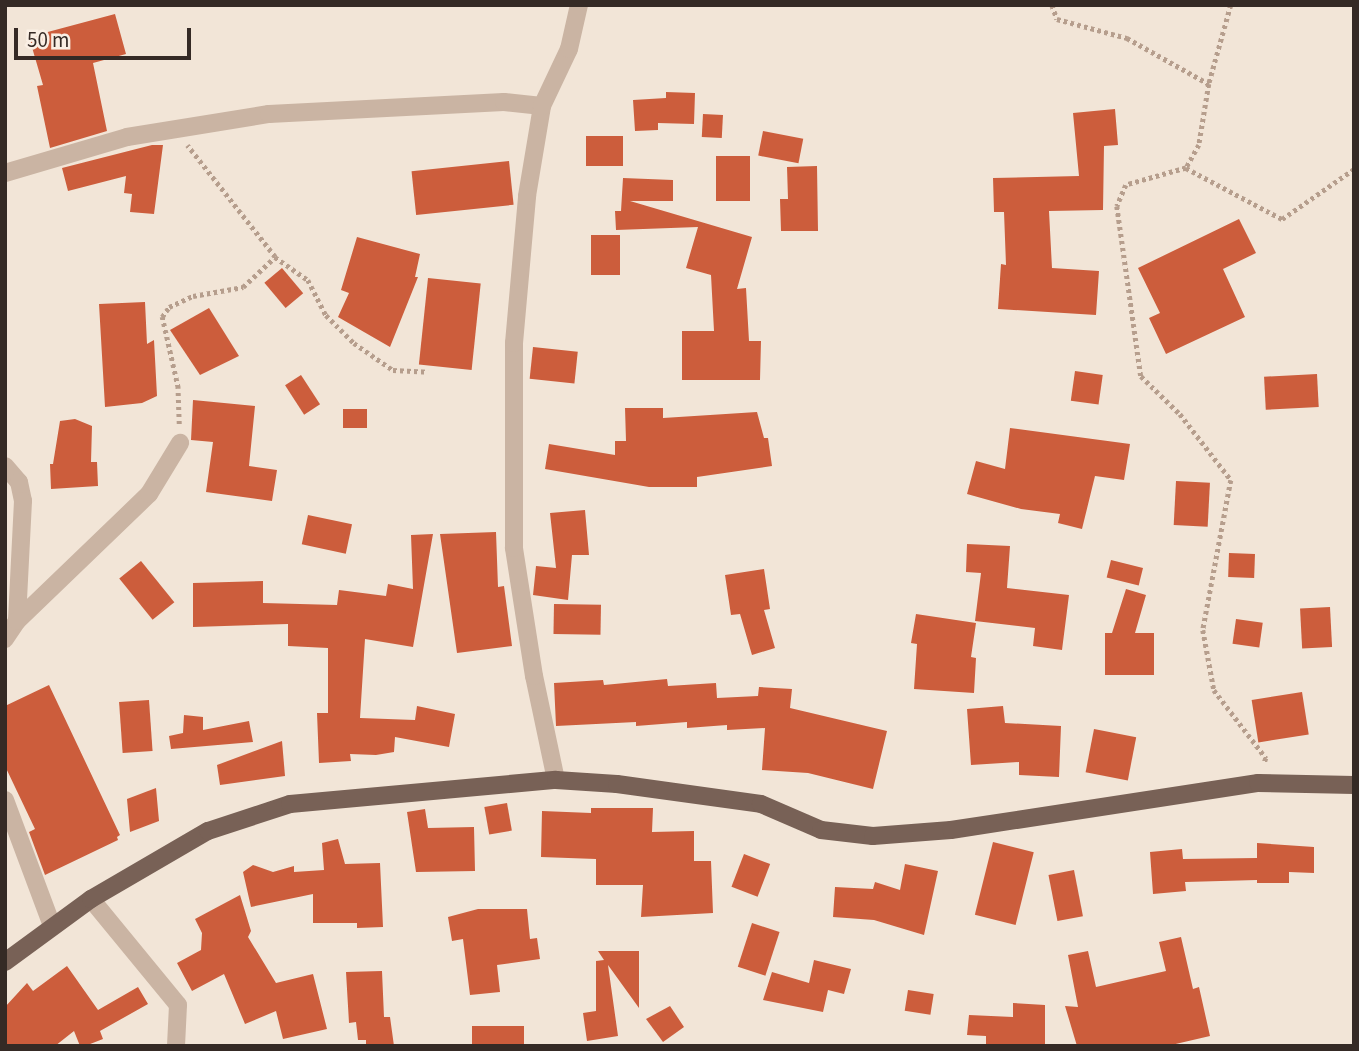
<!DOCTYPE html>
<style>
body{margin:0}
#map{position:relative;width:1359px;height:1051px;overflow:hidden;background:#f2e5d7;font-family:"Source Sans 3",sans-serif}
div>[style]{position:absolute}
.building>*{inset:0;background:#cc5d3c;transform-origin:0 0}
.path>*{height:4.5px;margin-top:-2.25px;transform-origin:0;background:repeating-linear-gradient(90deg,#b69e8d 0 3.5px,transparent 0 7px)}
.minor>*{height:18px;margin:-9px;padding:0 9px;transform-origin:9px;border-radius:9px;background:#cab4a3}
.major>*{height:18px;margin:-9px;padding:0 9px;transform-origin:9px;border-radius:9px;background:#786156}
span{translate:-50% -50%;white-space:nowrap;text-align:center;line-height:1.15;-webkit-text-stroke:6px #faefe4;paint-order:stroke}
.frame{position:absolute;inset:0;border:7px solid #352a25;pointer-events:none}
.scale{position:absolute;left:14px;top:28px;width:177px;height:32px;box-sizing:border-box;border:4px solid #352a25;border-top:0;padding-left:9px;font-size:21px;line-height:24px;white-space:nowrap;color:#352a25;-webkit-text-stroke:5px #faefe4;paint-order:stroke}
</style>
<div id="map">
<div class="building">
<i style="clip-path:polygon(115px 14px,126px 54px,93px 63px,107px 131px,50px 148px,37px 86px,43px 85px,29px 37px)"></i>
<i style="clip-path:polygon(666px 92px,695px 93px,694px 124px,658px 123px,658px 130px,635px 131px,633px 100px,666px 98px)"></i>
<i style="clip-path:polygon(1115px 109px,1118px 145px,1104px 146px,1103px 210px,1049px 211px,1052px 268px,1099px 271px,1096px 315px,998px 309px,1001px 264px,1006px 265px,1004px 212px,994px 212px,993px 178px,1079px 176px,1073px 113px)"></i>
<i style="left:703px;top:114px;width:20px;height:23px;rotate:3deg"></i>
<i style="left:763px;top:131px;width:41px;height:25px;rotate:11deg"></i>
<i style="left:586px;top:136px;width:37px;height:30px"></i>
<i style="clip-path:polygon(152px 145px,163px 145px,154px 214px,130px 212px,132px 194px,124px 193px,126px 176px,68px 191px,62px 168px)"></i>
<i style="left:716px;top:156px;width:34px;height:45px"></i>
<i style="left:509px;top:161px;width:44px;height:98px;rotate:84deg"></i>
<i style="clip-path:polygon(817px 166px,818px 231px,781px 231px,780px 199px,788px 199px,787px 167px)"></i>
<i style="clip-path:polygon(623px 178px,673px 180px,673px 201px,630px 201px,752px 237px,737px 289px,746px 288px,749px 341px,761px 341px,760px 380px,682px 380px,682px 331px,714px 331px,711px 275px,686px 268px,698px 227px,616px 230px,615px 211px,621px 211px)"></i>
<i style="clip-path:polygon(1239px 219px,1256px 253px,1223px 269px,1245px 317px,1166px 354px,1149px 318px,1160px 313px,1138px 268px)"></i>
<i style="left:591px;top:235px;width:29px;height:40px"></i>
<i style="clip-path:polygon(357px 237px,420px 254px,415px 277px,418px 277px,390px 347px,338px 317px,349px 293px,341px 290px)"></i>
<i style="left:282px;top:268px;width:33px;height:23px;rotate:50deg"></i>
<i style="left:428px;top:278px;width:53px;height:87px;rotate:6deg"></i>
<i style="clip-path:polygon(145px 302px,147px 344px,154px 340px,157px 396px,142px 403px,105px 407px,99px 304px)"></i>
<i style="clip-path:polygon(209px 308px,239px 356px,200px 375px,170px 330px)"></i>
<i style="left:533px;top:347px;width:45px;height:32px;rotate:6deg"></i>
<i style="left:1075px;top:371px;width:28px;height:30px;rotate:8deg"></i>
<i style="left:1317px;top:374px;width:33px;height:53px;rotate:87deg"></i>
<i style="left:301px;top:375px;width:35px;height:19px;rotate:57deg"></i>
<i style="clip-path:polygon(193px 400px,255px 406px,249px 466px,277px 470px,272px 501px,206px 492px,213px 442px,191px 440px)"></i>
<i style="clip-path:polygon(625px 408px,663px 408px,663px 418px,757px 412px,764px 438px,768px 438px,772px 466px,697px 477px,697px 487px,649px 487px,545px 469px,549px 444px,615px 455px,615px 441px,626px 441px)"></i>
<i style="left:343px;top:409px;width:24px;height:19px"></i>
<i style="clip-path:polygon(75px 419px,92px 426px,91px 462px,97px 462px,98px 486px,51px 489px,50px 464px,53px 464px,60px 421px)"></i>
<i style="clip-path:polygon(1010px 428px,1130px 444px,1124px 480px,1095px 476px,1082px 529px,1058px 523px,1060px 514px,1021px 509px,967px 494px,976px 461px,1005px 469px)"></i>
<i style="left:1176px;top:481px;width:34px;height:44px;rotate:3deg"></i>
<i style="clip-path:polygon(585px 510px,589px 555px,572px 555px,568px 600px,533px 595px,536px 566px,556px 568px,550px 513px)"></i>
<i style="left:308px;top:515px;width:45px;height:30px;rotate:12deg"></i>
<i style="clip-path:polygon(496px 532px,498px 587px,504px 586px,512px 646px,457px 653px,440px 534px)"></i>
<i style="clip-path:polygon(433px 534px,413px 647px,365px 639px,360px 718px,415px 720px,417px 706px,455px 714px,449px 747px,395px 737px,394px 752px,376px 755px,350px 754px,351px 761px,319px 763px,317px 713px,328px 713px,328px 648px,288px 646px,288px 624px,193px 627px,193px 583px,263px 581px,263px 603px,337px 605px,339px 590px,386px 596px,388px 584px,413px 589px,411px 535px)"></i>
<i style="clip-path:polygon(967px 544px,1010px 546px,1007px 588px,1069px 595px,1062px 650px,1033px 646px,1035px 628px,975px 621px,981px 573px,966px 572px)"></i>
<i style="left:1229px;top:553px;width:26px;height:24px;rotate:2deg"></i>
<i style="left:1111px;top:560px;width:33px;height:18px;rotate:14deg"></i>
<i style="left:141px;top:561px;width:53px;height:28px;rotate:51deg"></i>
<i style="clip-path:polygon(764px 569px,770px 609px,764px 610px,775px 648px,752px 655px,740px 614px,731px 615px,725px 575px)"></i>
<i style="clip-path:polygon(1126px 589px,1146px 595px,1135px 633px,1154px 633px,1154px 675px,1105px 675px,1105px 633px,1112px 633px)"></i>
<i style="left:554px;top:604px;width:47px;height:30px;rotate:1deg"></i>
<i style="left:1330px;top:607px;width:40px;height:30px;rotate:87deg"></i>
<i style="clip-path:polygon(916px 614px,976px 623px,971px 657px,976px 658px,974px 693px,914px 689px,917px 644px,911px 643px)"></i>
<i style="left:1236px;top:619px;width:27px;height:25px;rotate:8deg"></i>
<i style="clip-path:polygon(667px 679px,668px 686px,716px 683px,717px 698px,758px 696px,759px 687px,792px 689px,790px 708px,887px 731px,873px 789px,808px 773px,762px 770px,765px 728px,727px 730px,727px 725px,687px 728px,687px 722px,636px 726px,636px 722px,556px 726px,554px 683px,603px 680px,604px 685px)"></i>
<i style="clip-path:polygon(49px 685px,120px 835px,117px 837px,118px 840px,45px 875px,29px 832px,35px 829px,5px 766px,5px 706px)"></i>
<i style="left:1302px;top:692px;width:43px;height:51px;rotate:81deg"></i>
<i style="left:149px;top:700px;width:51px;height:30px;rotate:86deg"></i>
<i style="clip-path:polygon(1003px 706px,1005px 723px,1061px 726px,1059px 777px,1019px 775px,1019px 762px,971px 765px,967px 709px)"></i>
<i style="clip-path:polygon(184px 715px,203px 717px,203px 730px,249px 721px,253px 742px,171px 749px,169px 736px,183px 733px)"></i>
<i style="left:1094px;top:729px;width:43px;height:44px;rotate:11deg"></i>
<i style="clip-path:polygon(282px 741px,285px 776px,220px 785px,217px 765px)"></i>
<i style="clip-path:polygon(156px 788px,159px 821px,130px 832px,127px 799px)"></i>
<i style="left:507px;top:803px;width:28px;height:23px;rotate:80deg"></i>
<i style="clip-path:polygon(591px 808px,653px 808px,652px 832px,694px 831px,694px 861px,711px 861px,713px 913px,641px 917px,643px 885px,596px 885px,596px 859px,541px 857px,542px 811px,591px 813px)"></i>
<i style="clip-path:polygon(425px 809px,428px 828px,474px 827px,475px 871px,416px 872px,407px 812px)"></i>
<i style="clip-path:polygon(338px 839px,345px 864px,380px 863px,383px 927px,357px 928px,357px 923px,313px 923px,313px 894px,251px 907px,243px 872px,253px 865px,273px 872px,294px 866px,294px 872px,324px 870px,322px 843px)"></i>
<i style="left:993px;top:842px;width:42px;height:75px;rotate:14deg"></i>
<i style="clip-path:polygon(1257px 843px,1314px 847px,1314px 873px,1289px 872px,1289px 883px,1257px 883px,1257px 880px,1185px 882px,1186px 891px,1153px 894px,1150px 852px,1182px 849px,1183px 859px,1257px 858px)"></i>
<i style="left:744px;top:854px;width:28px;height:35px;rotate:21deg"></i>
<i style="clip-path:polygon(905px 864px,938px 871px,924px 935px,874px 920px,833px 917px,835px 887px,873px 889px,875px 882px,900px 890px)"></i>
<i style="left:1074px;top:870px;width:47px;height:26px;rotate:79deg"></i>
<i style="clip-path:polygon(240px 895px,251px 931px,248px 937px,276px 983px,313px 974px,327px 1029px,283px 1039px,276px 1011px,245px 1024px,224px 974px,192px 991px,177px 963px,201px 950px,202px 933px,195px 919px)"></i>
<i style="clip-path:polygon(478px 909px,527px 909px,530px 939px,537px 938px,540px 959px,497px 965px,500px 992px,470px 995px,463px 939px,452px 941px,448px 917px)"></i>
<i style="left:752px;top:923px;width:29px;height:46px;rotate:18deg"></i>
<i style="clip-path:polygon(1181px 937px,1193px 989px,1199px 987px,1210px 1036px,1167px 1046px,1077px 1046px,1065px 1006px,1078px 1007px,1068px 955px,1088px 951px,1096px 987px,1166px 971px,1159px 942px)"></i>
<i style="clip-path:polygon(598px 951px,639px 951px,639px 1008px,608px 965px,618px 1036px,587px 1041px,583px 1013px,596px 1011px,596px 961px,604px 960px)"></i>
<i style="clip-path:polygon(814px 960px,851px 969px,844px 994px,828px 990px,823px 1012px,763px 1000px,772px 972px,809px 983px)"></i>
<i style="clip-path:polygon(67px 966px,98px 1010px,138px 987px,148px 1004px,100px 1031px,103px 1039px,85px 1046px,80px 1046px,74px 1031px,55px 1046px,5px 1046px,5px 1007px,27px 983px,33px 991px)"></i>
<i style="clip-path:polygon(382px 971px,384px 1017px,390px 1017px,394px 1046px,366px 1046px,366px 1040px,358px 1040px,356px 1022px,349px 1023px,346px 972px)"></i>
<i style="left:908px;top:990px;width:26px;height:21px;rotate:9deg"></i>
<i style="clip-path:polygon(1013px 1003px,1045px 1005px,1045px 1046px,986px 1046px,986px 1036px,967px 1035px,969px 1015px,1013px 1017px)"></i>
<i style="clip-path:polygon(670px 1006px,684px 1027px,663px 1042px,646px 1019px)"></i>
<i style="left:472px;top:1026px;width:52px;height:20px"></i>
</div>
<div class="path">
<i style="left:1052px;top:5px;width:15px;rotate:70deg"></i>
<i style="left:1057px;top:19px;width:73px;rotate:15.2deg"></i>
<i style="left:1127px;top:38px;width:94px;rotate:29.3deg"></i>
<i style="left:1231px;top:5px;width:82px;rotate:105.6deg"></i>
<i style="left:1209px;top:84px;width:62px;rotate:99.3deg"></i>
<i style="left:1199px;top:145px;width:26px;rotate:119deg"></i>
<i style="left:1186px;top:168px;width:62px;rotate:164.2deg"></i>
<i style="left:1126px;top:185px;width:23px;rotate:113deg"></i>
<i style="left:1117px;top:206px;width:172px;rotate:82deg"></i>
<i style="left:1141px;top:376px;width:54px;rotate:44.3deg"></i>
<i style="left:1180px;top:414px;width:83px;rotate:52.3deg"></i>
<i style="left:1231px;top:480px;width:153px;rotate:100.6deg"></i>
<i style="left:1203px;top:630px;width:61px;rotate:79.6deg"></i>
<i style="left:1214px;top:690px;width:86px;rotate:52.6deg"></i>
<i style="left:1266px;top:758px;width:6px;rotate:108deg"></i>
<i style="left:1186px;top:168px;width:109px;rotate:28deg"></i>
<i style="left:1282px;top:219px;width:88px;rotate:-34.8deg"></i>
<i style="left:275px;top:257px;width:40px;rotate:34.9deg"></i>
<i style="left:308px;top:280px;width:39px;rotate:63deg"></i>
<i style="left:326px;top:315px;width:40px;rotate:45deg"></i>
<i style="left:354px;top:343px;width:47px;rotate:34.7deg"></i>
<i style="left:393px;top:370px;width:35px;rotate:3deg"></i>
<i style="left:179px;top:424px;width:36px;rotate:-92deg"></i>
<i style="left:178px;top:388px;width:73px;rotate:-102.7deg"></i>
<i style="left:162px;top:317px;width:12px;rotate:-55deg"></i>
<i style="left:169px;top:307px;width:26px;rotate:-25deg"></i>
<i style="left:193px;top:296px;width:51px;rotate:-10.2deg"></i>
<i style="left:243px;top:287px;width:44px;rotate:-43.2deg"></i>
<i style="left:275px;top:257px;width:142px;rotate:-128.2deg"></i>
</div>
<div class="minor">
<i style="left:5px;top:173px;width:127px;rotate:-16.4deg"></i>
<i style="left:127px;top:137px;width:144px;rotate:-9.2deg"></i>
<i style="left:269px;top:114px;width:235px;rotate:-2.9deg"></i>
<i style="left:504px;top:102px;width:38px;rotate:6deg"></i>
<i style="left:5px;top:466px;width:21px;rotate:49deg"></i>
<i style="left:19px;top:482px;width:19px;rotate:78deg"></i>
<i style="left:23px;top:501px;width:120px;rotate:92.9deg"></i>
<i style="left:17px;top:621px;width:22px;rotate:124deg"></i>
<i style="left:17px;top:621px;width:183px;rotate:-43.9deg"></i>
<i style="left:149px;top:494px;width:60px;rotate:-58.7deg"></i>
<i style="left:556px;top:780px;width:106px;rotate:-101.9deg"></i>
<i style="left:534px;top:676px;width:130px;rotate:-98.9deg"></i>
<i style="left:514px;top:548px;width:205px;rotate:-90deg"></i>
<i style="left:514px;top:343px;width:148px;rotate:-84.9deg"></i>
<i style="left:527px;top:196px;width:91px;rotate:-80.5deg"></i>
<i style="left:542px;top:106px;width:63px;rotate:-64.7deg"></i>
<i style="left:569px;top:49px;width:45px;rotate:-77.2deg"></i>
<i style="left:5px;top:800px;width:134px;rotate:69.5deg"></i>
<i style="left:91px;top:899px;width:137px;rotate:50.6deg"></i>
<i style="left:178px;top:1005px;width:41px;rotate:92.8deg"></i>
</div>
<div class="major">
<i style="left:5px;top:962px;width:107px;rotate:-36.2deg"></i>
<i style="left:91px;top:899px;width:135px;rotate:-30.2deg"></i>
<i style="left:208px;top:831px;width:86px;rotate:-18.2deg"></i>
<i style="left:290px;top:804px;width:267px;rotate:-5.2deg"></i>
<i style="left:556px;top:780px;width:61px;rotate:3.8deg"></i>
<i style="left:617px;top:784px;width:145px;rotate:7.9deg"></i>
<i style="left:761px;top:804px;width:65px;rotate:23.4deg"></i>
<i style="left:821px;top:830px;width:52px;rotate:6.6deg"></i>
<i style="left:873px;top:836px;width:78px;rotate:-4.4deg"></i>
<i style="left:951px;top:830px;width:311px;rotate:-8.7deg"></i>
<i style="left:1258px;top:783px;width:96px;rotate:1.2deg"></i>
</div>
<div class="frame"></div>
<div class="scale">50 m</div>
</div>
